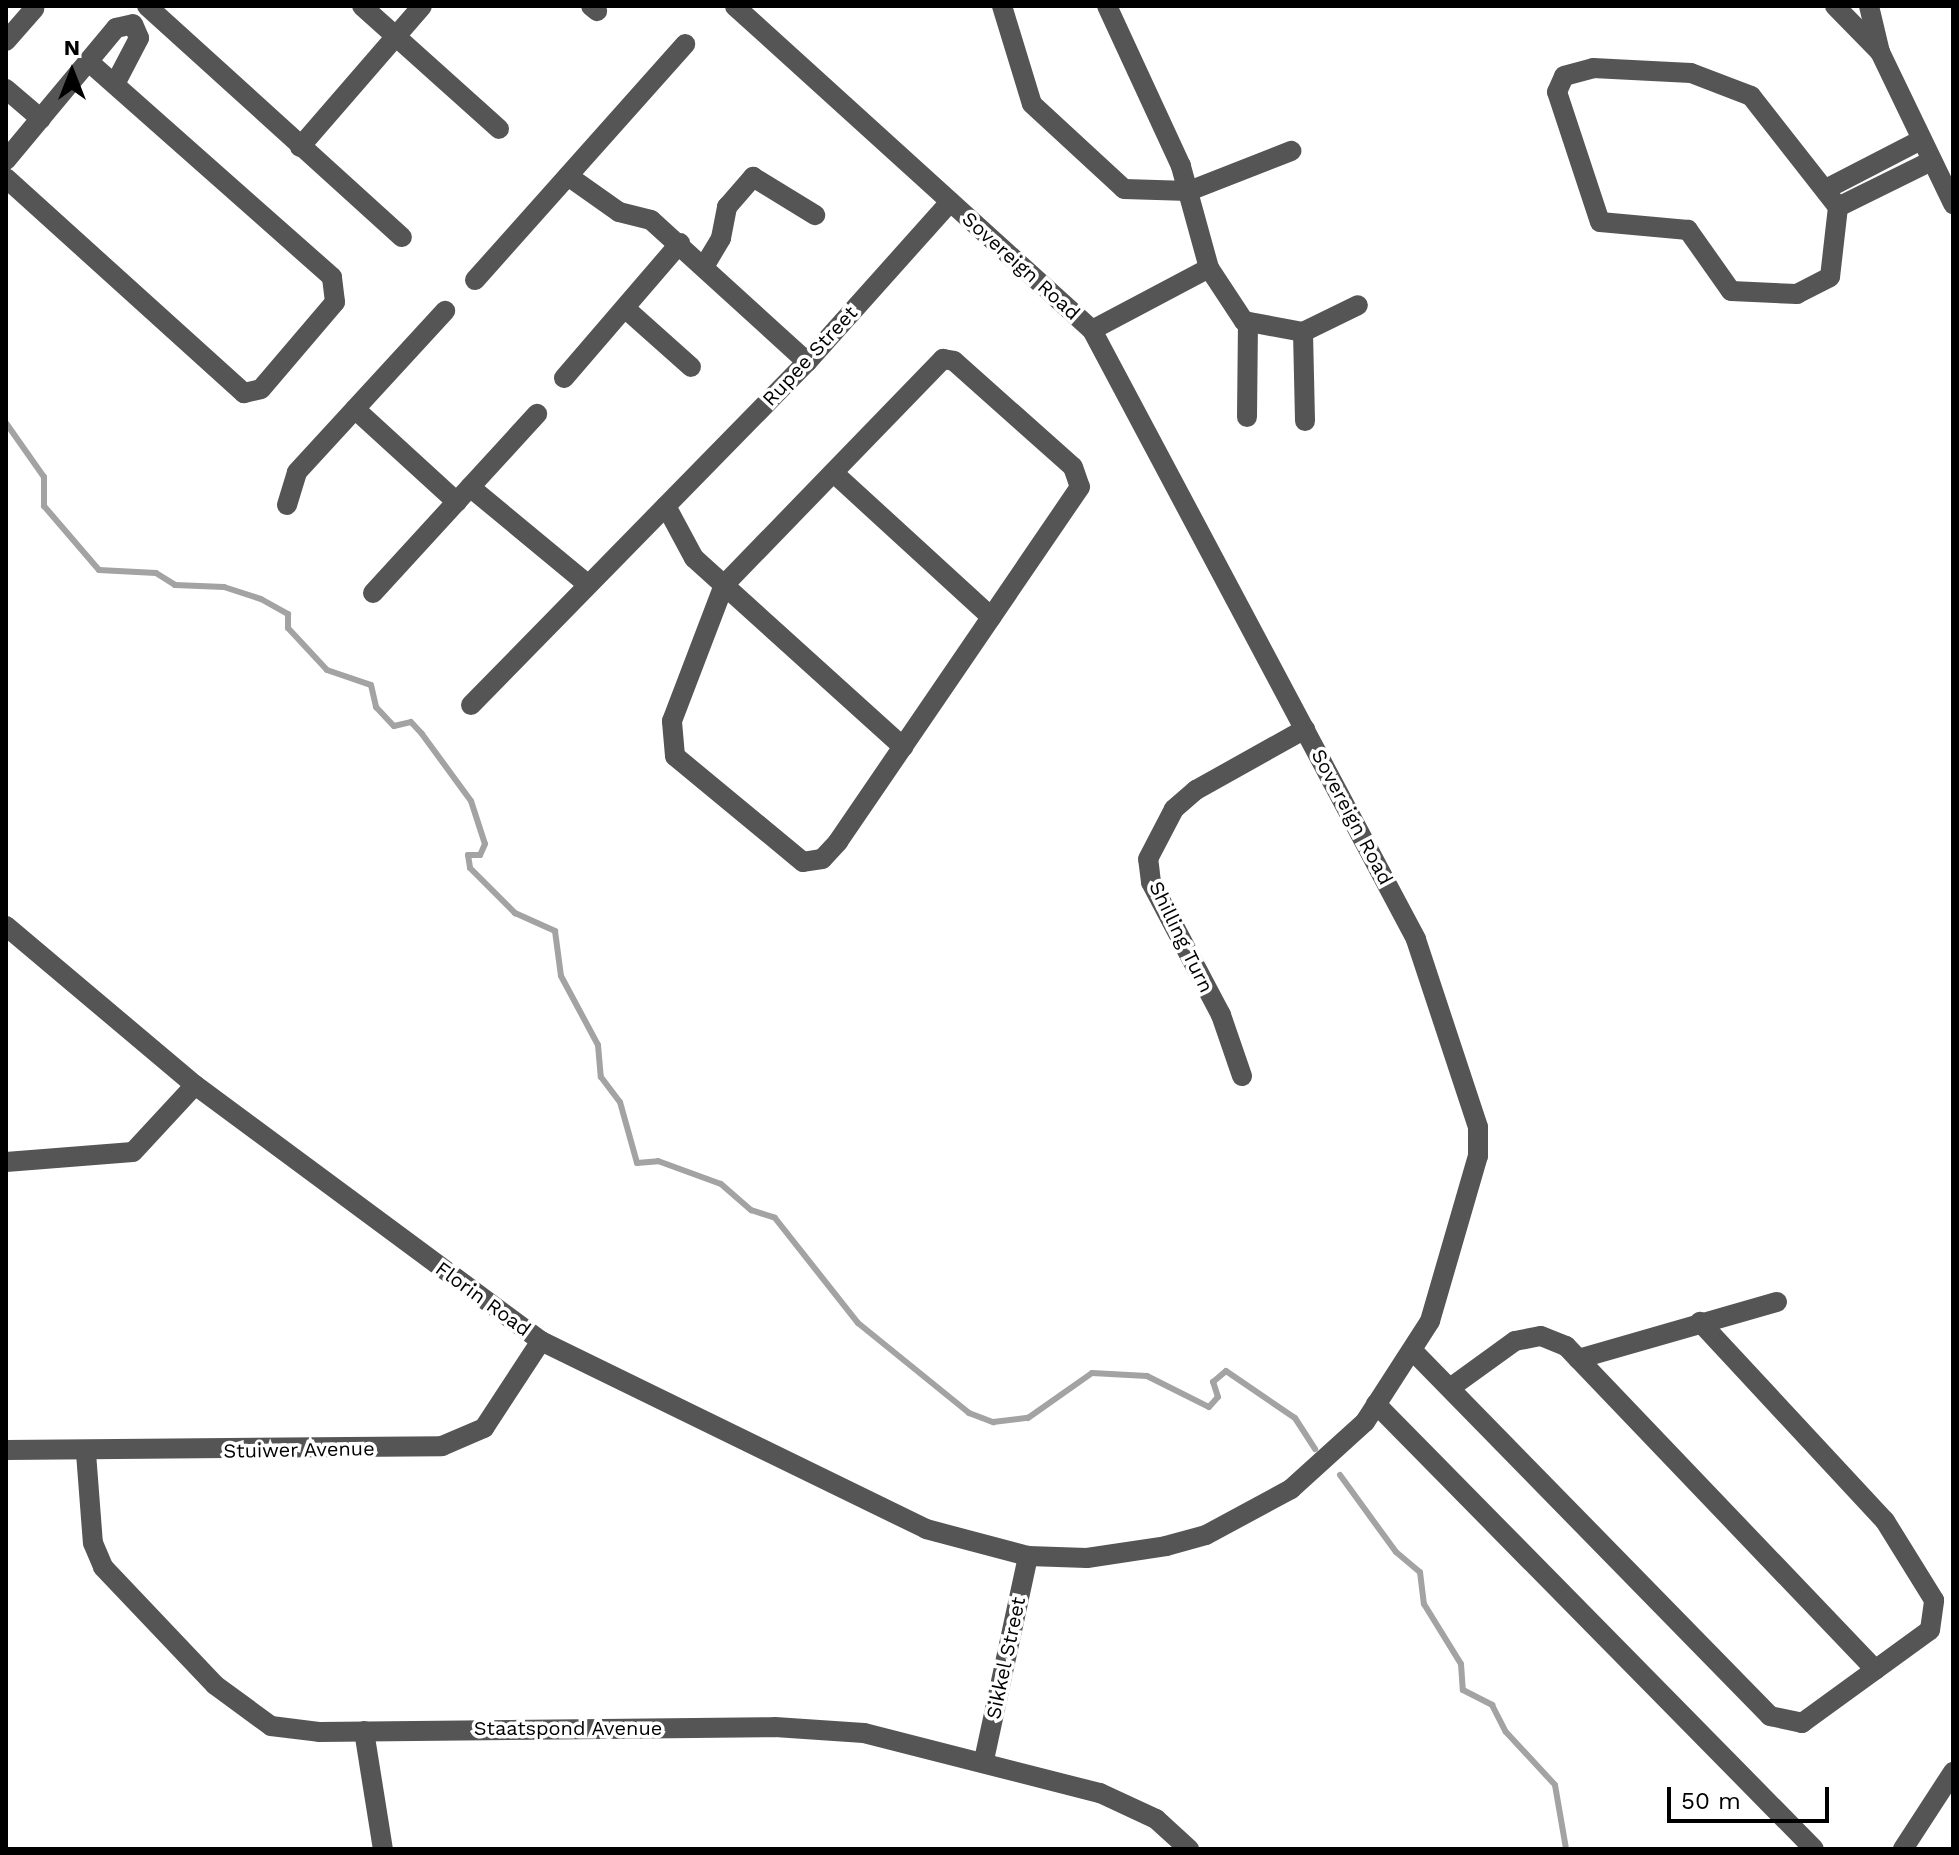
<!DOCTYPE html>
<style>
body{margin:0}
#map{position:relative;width:1959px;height:1855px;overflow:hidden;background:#fff;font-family:"Work Sans",sans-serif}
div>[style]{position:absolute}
.stream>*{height:6px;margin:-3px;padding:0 3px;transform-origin:3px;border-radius:3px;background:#a3a3a3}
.minor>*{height:20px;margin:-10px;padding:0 10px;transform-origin:10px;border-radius:10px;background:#555}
span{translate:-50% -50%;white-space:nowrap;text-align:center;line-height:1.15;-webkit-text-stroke:7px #fff;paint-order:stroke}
.street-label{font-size:20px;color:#000}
.frame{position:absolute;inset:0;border:8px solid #000;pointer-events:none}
.north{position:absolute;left:32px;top:32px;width:80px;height:80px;-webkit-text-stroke:6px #fff;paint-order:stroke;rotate:0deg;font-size:22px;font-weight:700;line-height:32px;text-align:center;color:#000}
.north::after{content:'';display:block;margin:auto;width:28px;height:36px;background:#000;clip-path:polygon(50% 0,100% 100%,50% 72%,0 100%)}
.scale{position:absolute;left:1667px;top:1787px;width:162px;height:36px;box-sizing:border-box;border:4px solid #000;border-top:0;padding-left:10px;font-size:24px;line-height:28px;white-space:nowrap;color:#000;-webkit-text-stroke:6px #fff;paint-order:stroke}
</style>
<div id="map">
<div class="stream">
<i style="left:6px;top:423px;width:66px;rotate:54.9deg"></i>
<i style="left:44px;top:477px;width:29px;rotate:90deg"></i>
<i style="left:44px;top:506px;width:84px;rotate:49.3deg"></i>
<i style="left:99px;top:570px;width:57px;rotate:3deg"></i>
<i style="left:156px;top:573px;width:22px;rotate:32deg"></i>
<i style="left:175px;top:585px;width:49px;rotate:2.3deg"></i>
<i style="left:224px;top:587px;width:39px;rotate:18deg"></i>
<i style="left:261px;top:599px;width:31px;rotate:29deg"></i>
<i style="left:288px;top:614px;width:14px;rotate:90deg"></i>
<i style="left:288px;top:628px;width:57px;rotate:47.1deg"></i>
<i style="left:327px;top:670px;width:46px;rotate:18.8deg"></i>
<i style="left:371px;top:685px;width:23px;rotate:77deg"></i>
<i style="left:376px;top:707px;width:26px;rotate:47deg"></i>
<i style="left:394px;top:726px;width:17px;rotate:-13deg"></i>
<i style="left:411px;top:722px;width:16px;rotate:47deg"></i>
<i style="left:422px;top:734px;width:83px;rotate:53.8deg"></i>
<i style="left:471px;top:801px;width:45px;rotate:72deg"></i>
<i style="left:485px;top:844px;width:12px;rotate:114deg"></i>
<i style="left:480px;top:855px;width:12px;rotate:180deg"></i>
<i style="left:468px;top:855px;width:13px;rotate:81deg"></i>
<i style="left:470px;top:868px;width:64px;rotate:45deg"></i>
<i style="left:515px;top:913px;width:44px;rotate:24.2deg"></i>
<i style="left:555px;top:931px;width:45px;rotate:82.4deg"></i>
<i style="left:561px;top:976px;width:78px;rotate:61.8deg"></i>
<i style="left:598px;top:1045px;width:32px;rotate:85deg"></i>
<i style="left:601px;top:1077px;width:31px;rotate:53deg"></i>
<i style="left:620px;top:1102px;width:63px;rotate:74.4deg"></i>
<i style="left:637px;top:1163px;width:21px;rotate:-5deg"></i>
<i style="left:658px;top:1161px;width:67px;rotate:20.1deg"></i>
<i style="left:721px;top:1184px;width:40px;rotate:41deg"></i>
<i style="left:751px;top:1210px;width:25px;rotate:18deg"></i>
<i style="left:775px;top:1218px;width:134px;rotate:51.7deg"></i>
<i style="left:858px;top:1323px;width:143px;rotate:39deg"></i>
<i style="left:969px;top:1413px;width:26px;rotate:21deg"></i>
<i style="left:993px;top:1422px;width:35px;rotate:-7deg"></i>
<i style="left:1028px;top:1418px;width:78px;rotate:-35.1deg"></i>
<i style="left:1092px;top:1373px;width:55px;rotate:3.1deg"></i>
<i style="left:1147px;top:1376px;width:69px;rotate:26.6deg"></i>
<i style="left:1209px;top:1407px;width:13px;rotate:-48deg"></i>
<i style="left:1218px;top:1397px;width:16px;rotate:-108deg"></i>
<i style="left:1213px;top:1382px;width:17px;rotate:-40deg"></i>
<i style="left:1226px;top:1371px;width:83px;rotate:34.3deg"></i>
<i style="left:1295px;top:1418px;width:37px;rotate:57deg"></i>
<i style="left:1340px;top:1475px;width:95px;rotate:54deg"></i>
<i style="left:1396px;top:1552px;width:31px;rotate:40deg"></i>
<i style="left:1420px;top:1572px;width:32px;rotate:83deg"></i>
<i style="left:1424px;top:1604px;width:70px;rotate:58.3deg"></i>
<i style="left:1461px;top:1664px;width:26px;rotate:86deg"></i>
<i style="left:1463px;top:1690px;width:33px;rotate:27deg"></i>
<i style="left:1492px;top:1705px;width:30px;rotate:63deg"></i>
<i style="left:1506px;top:1732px;width:72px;rotate:47.2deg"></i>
<i style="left:1555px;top:1785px;width:65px;rotate:80.2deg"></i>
</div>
<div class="minor">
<i style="left:147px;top:6px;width:344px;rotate:42.2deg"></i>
<i style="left:362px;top:6px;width:184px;rotate:41.9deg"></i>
<i style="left:591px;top:6px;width:8px;rotate:40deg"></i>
<i style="left:1002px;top:6px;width:102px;rotate:73deg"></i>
<i style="left:1032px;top:104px;width:125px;rotate:42.7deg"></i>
<i style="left:1124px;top:189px;width:65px;rotate:1.8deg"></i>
<i style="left:1189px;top:191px;width:110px;rotate:-21.4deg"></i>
<i style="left:1835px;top:6px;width:64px;rotate:45.6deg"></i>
<i style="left:1869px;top:6px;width:47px;rotate:76.6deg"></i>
<i style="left:1880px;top:52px;width:169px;rotate:64.3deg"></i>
<i style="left:6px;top:41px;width:43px;rotate:-48.8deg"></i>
<i style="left:1593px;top:68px;width:98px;rotate:2.9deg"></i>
<i style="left:1691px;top:73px;width:64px;rotate:21deg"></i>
<i style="left:1751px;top:96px;width:141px;rotate:51.9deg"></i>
<i style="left:1838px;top:207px;width:70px;rotate:96.5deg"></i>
<i style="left:1830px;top:277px;width:37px;rotate:153deg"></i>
<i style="left:1797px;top:294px;width:66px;rotate:-177.4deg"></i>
<i style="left:1731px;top:291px;width:75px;rotate:-125.2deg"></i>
<i style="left:1688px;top:230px;width:88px;rotate:-174.8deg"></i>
<i style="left:1600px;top:222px;width:137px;rotate:-108.3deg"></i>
<i style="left:1557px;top:92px;width:17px;rotate:-66deg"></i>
<i style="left:1564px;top:76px;width:30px;rotate:-15deg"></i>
<i style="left:115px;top:84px;width:52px;rotate:-62.4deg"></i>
<i style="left:139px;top:38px;width:15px;rotate:-113deg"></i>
<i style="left:6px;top:89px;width:46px;rotate:40.6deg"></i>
<i style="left:300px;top:147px;width:186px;rotate:-49.1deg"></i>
<i style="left:6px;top:160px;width:172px;rotate:-50.2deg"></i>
<i style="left:116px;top:28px;width:17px;rotate:-13deg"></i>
<i style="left:568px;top:176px;width:62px;rotate:35.2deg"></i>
<i style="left:619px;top:212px;width:33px;rotate:14deg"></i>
<i style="left:651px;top:220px;width:211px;rotate:42.3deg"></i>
<i style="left:6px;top:178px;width:321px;rotate:42.1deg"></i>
<i style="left:244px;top:393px;width:17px;rotate:-13deg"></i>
<i style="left:261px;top:389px;width:114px;rotate:-49.6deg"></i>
<i style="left:335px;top:302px;width:25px;rotate:-97deg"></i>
<i style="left:332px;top:277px;width:324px;rotate:-138.5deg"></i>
<i style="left:1826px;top:189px;width:107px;rotate:-27.3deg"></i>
<i style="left:1838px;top:207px;width:104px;rotate:-26.3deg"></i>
<i style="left:705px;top:265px;width:31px;rotate:-59deg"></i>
<i style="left:721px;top:238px;width:32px;rotate:-79deg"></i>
<i style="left:727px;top:207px;width:40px;rotate:-49deg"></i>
<i style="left:753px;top:177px;width:73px;rotate:31.5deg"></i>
<i style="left:1209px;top:268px;width:64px;rotate:56.6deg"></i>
<i style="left:1244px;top:321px;width:60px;rotate:10.6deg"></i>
<i style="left:1303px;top:332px;width:89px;rotate:88.7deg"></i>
<i style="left:475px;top:280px;width:316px;rotate:-48.3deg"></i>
<i style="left:626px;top:309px;width:87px;rotate:41.7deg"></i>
<i style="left:1092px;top:330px;width:132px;rotate:-27.9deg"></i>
<i style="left:1209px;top:268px;width:106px;rotate:-105.4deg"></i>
<i style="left:1181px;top:166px;width:176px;rotate:-114.8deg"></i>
<i style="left:1303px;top:332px;width:61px;rotate:-26.1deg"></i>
<i style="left:943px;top:359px;width:11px;rotate:10deg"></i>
<i style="left:954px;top:361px;width:159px;rotate:41.7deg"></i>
<i style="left:1073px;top:467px;width:21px;rotate:71deg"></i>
<i style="left:1080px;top:487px;width:430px;rotate:124.3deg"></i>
<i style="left:838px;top:842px;width:23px;rotate:133deg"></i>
<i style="left:822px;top:859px;width:19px;rotate:171deg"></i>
<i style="left:803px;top:862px;width:166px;rotate:-140.4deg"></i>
<i style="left:675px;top:756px;width:35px;rotate:-95deg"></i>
<i style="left:672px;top:721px;width:146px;rotate:-69.1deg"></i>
<i style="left:724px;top:585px;width:315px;rotate:-45.9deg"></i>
<i style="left:564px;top:378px;width:178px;rotate:-49.3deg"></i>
<i style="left:355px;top:409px;width:138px;rotate:42.4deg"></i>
<i style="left:1247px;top:417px;width:95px;rotate:-89.4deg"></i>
<i style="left:835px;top:474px;width:212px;rotate:42.5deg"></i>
<i style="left:470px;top:487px;width:149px;rotate:39.6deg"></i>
<i style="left:287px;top:505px;width:34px;rotate:-73deg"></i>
<i style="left:297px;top:472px;width:219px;rotate:-47.4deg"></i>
<i style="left:666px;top:506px;width:59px;rotate:61.7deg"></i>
<i style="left:694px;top:558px;width:282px;rotate:42.1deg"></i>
<i style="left:373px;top:593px;width:243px;rotate:-47.5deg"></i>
<i style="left:471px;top:705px;width:480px;rotate:-45.6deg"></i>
<i style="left:807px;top:362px;width:215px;rotate:-48.2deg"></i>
<i style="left:6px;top:926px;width:247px;rotate:40.1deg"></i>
<i style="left:195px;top:1085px;width:430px;rotate:36.5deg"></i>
<i style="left:541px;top:1341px;width:428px;rotate:26deg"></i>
<i style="left:926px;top:1529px;width:106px;rotate:14.8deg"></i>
<i style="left:1028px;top:1556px;width:59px;rotate:1.9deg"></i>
<i style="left:1087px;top:1558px;width:80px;rotate:-8.6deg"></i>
<i style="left:1166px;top:1546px;width:41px;rotate:-15.4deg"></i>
<i style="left:1206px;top:1535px;width:97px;rotate:-28.4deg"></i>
<i style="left:1291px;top:1489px;width:100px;rotate:-42.2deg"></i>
<i style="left:1365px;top:1422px;width:120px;rotate:-57.2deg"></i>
<i style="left:1430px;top:1321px;width:172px;rotate:-73.8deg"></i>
<i style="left:1478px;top:1156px;width:29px;rotate:-90deg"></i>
<i style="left:1478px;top:1127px;width:198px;rotate:-108.3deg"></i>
<i style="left:1416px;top:939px;width:690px;rotate:-118.01deg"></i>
<i style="left:1092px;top:330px;width:482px;rotate:-137.8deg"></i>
<i style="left:1242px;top:1076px;width:65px;rotate:-109deg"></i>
<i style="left:1221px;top:1015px;width:150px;rotate:-117.8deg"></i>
<i style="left:1151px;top:882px;width:23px;rotate:-97deg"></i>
<i style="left:1148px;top:859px;width:56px;rotate:-62.5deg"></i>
<i style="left:1174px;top:809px;width:29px;rotate:-41deg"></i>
<i style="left:1196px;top:790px;width:125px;rotate:-29.2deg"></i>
<i style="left:6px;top:1162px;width:127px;rotate:-4.5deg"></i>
<i style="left:133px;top:1152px;width:91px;rotate:-47.2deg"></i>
<i style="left:1413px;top:1351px;width:511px;rotate:45.63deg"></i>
<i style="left:1770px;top:1716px;width:33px;rotate:12deg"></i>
<i style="left:1802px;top:1723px;width:158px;rotate:-36deg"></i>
<i style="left:1930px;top:1630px;width:30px;rotate:-82deg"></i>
<i style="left:1934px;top:1600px;width:93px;rotate:-121.8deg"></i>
<i style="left:1885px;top:1521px;width:272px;rotate:-132.9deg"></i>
<i style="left:1578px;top:1359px;width:207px;rotate:-16deg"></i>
<i style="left:1450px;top:1388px;width:80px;rotate:-35.9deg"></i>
<i style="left:1515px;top:1341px;width:26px;rotate:-11deg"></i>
<i style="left:1541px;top:1336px;width:27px;rotate:22deg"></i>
<i style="left:1566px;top:1346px;width:448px;rotate:46.3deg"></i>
<i style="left:1376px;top:1404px;width:624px;rotate:45.45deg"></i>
<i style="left:6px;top:1450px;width:436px;rotate:-0.5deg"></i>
<i style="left:442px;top:1446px;width:46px;rotate:-23.2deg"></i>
<i style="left:484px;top:1428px;width:104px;rotate:-56.8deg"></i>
<i style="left:86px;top:1453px;width:90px;rotate:85.6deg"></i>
<i style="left:93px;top:1543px;width:26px;rotate:67deg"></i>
<i style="left:103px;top:1567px;width:163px;rotate:46.5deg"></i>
<i style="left:215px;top:1685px;width:69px;rotate:36.2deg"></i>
<i style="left:271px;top:1726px;width:48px;rotate:7.1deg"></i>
<i style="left:319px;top:1732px;width:456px;rotate:-0.6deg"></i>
<i style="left:775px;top:1727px;width:89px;rotate:3.9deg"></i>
<i style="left:864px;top:1733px;width:244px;rotate:14.3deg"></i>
<i style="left:1100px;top:1793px;width:62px;rotate:24.9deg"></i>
<i style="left:1156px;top:1819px;width:45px;rotate:42.3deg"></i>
<i style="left:364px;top:1731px;width:120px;rotate:80.9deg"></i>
<i style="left:984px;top:1760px;width:209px;rotate:-77.8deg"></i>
<i style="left:1903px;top:1849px;width:92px;rotate:-57deg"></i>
</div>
<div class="street-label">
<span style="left:1021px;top:266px;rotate:42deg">Sovereign Road</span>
<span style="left:810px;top:356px;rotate:-47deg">Rupee Street</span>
<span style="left:1352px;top:817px;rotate:62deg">Sovereign Road</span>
<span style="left:1181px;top:937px;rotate:64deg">Shilling Turn</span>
<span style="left:483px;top:1299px;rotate:36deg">Florin Road</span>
<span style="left:299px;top:1450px;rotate:-1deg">Stuiwer Avenue</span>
<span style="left:1006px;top:1658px;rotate:-78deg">Sikkel Street</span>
<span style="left:568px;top:1728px">Staatspond Avenue</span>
</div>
<div class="frame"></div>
<div class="north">N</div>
<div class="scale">50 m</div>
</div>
